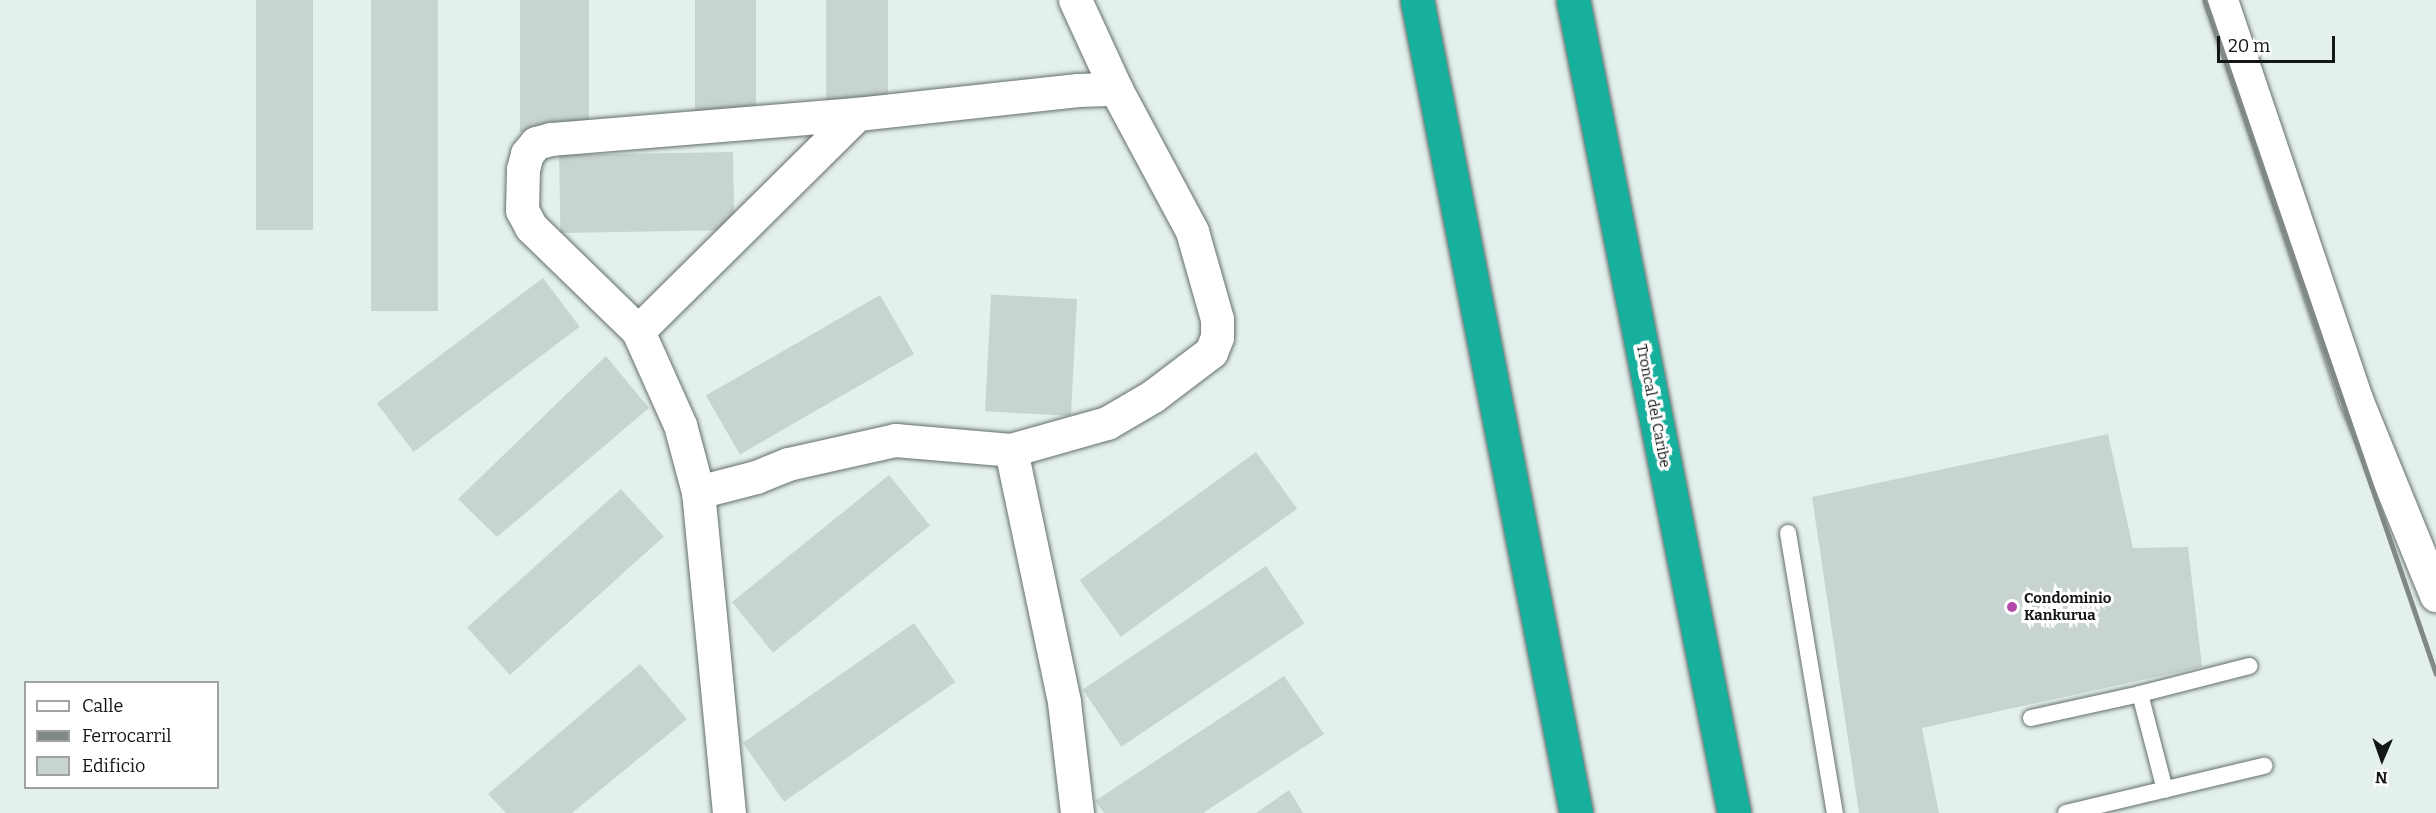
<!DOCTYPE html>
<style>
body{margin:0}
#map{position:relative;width:2436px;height:813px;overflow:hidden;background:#e4f0ed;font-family:Bitter,serif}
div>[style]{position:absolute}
.building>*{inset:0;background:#c8d4d1;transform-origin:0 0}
.roads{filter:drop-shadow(0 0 2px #646f6d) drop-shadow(0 0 2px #646f6d)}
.lane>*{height:16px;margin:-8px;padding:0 8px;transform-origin:8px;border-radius:8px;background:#fff}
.street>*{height:33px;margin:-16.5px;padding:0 16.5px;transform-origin:16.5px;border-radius:16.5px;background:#fff}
.highway>*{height:33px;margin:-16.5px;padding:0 16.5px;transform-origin:16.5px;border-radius:16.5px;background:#17b09d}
.rail>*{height:4.5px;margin:-2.25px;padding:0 2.25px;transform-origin:2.25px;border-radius:2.25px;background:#818987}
.dots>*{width:16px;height:16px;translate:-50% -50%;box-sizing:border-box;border:3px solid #fff;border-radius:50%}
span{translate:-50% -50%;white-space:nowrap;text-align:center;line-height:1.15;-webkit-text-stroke:6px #fff;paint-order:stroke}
.street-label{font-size:15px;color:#131716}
.poi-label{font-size:15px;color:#131716;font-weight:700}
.left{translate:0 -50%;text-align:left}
.legend{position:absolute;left:24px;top:681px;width:195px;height:108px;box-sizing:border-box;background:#fff;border:2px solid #a1a2a2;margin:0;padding:8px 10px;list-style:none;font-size:18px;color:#131716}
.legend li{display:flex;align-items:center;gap:12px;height:30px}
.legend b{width:30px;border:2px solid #a1a2a2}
.north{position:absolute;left:2352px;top:729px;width:60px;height:60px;-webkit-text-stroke:4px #fff;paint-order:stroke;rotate:182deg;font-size:16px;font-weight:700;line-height:24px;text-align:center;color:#131716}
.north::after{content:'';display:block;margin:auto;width:21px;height:27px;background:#131716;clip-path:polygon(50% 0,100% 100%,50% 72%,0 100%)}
.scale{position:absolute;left:2217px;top:36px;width:118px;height:27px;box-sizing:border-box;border:3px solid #131716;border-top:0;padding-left:8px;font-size:18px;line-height:21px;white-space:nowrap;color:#131716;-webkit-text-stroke:4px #fff;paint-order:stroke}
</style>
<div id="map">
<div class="building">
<i style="left:256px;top:0;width:57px;height:230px"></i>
<i style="left:371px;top:0;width:67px;height:311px"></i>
<i style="left:520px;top:0;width:69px;height:132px"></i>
<i style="left:695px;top:0;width:61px;height:116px"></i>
<i style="left:826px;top:0;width:62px;height:103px"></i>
<i style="left:733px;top:152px;width:78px;height:174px;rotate:89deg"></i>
<i style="left:543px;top:278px;width:61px;height:208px;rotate:53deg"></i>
<i style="left:880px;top:295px;width:68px;height:201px;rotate:60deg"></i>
<i style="left:1077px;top:299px;width:117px;height:86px;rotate:93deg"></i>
<i style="clip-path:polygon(606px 356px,649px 408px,497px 537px,458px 499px)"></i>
<i style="clip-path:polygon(2108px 434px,2133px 548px,2188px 547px,2202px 667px,1922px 728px,1939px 813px,1859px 813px,1812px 497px)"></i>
<i style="left:1256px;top:452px;width:70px;height:218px;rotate:54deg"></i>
<i style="left:889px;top:475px;width:65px;height:202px;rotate:51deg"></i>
<i style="left:621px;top:489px;width:64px;height:207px;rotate:48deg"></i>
<i style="left:1266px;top:566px;width:69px;height:221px;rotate:56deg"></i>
<i style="left:914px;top:623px;width:72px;height:209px;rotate:55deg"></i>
<i style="clip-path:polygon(640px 664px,687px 719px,572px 813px,506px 813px,488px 794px)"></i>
<i style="clip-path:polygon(1284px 676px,1324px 734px,1203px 813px,1104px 813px,1095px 801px)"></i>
<i style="clip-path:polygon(1289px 790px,1303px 813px,1256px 813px)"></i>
</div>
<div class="roads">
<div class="lane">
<i style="left:1788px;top:533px;width:284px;rotate:80.5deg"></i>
<i style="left:2140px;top:694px;width:113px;rotate:-14.4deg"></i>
<i style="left:2031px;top:718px;width:112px;rotate:-12.4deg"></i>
<i style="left:2140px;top:694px;width:99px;rotate:75.4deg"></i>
<i style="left:2066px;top:813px;width:204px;rotate:-13.4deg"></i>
</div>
<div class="street">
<i style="left:2221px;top:0;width:421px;rotate:71.3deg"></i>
<i style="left:2356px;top:399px;width:212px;rotate:67.8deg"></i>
<i style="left:638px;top:331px;width:308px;rotate:-44.7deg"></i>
<i style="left:1011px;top:450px;width:258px;rotate:78.1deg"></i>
<i style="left:1064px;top:702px;width:112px;rotate:83.3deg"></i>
<i style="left:698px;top:492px;width:60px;rotate:-14.5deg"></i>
<i style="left:756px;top:477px;width:35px;rotate:-22deg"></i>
<i style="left:788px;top:464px;width:110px;rotate:-12.6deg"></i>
<i style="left:895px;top:440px;width:116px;rotate:4.9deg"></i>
<i style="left:1011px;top:450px;width:100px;rotate:-15.7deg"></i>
<i style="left:1107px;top:423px;width:53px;rotate:-30.4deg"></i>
<i style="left:1153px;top:396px;width:73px;rotate:-37.2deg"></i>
<i style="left:1211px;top:352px;width:16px;rotate:-68deg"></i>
<i style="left:1217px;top:337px;width:18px;rotate:-90deg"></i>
<i style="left:1217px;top:319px;width:91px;rotate:-105.9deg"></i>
<i style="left:1192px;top:231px;width:161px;rotate:-118.2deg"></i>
<i style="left:1116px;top:89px;width:98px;rotate:-114.7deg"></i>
<i style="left:729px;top:813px;width:322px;rotate:-95.5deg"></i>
<i style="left:698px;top:492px;width:69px;rotate:-105deg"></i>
<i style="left:680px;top:425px;width:103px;rotate:-114.1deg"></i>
<i style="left:638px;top:331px;width:149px;rotate:-135.8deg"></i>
<i style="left:531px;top:227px;width:19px;rotate:-118deg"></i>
<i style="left:522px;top:210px;width:41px;rotate:-88.6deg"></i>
<i style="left:523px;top:169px;width:16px;rotate:-75deg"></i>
<i style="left:527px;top:154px;width:14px;rotate:-51deg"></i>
<i style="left:536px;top:143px;width:16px;rotate:-15deg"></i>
<i style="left:551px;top:139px;width:307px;rotate:-4.7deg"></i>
<i style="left:857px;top:114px;width:222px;rotate:-6.2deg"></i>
<i style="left:1078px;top:90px;width:38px;rotate:-2deg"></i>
</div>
<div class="highway">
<i style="left:1417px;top:0;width:828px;rotate:78.93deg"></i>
<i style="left:1573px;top:0;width:829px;rotate:78.8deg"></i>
</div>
</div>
<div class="rail">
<i style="left:2205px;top:0;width:712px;rotate:71.06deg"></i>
</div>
<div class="dots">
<i style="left:2012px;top:607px;background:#b449aa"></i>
</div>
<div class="street-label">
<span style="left:1653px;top:406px;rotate:79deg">Troncal del Caribe</span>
</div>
<div class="poi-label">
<span class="left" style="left:2024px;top:607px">Condominio<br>Kankurua</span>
</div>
<ul class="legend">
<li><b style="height:8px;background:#fff"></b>Calle</li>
<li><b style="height:8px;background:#818987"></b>Ferrocarril</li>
<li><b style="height:16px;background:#c8d4d1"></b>Edificio</li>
</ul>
<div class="north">N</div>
<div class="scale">20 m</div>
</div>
